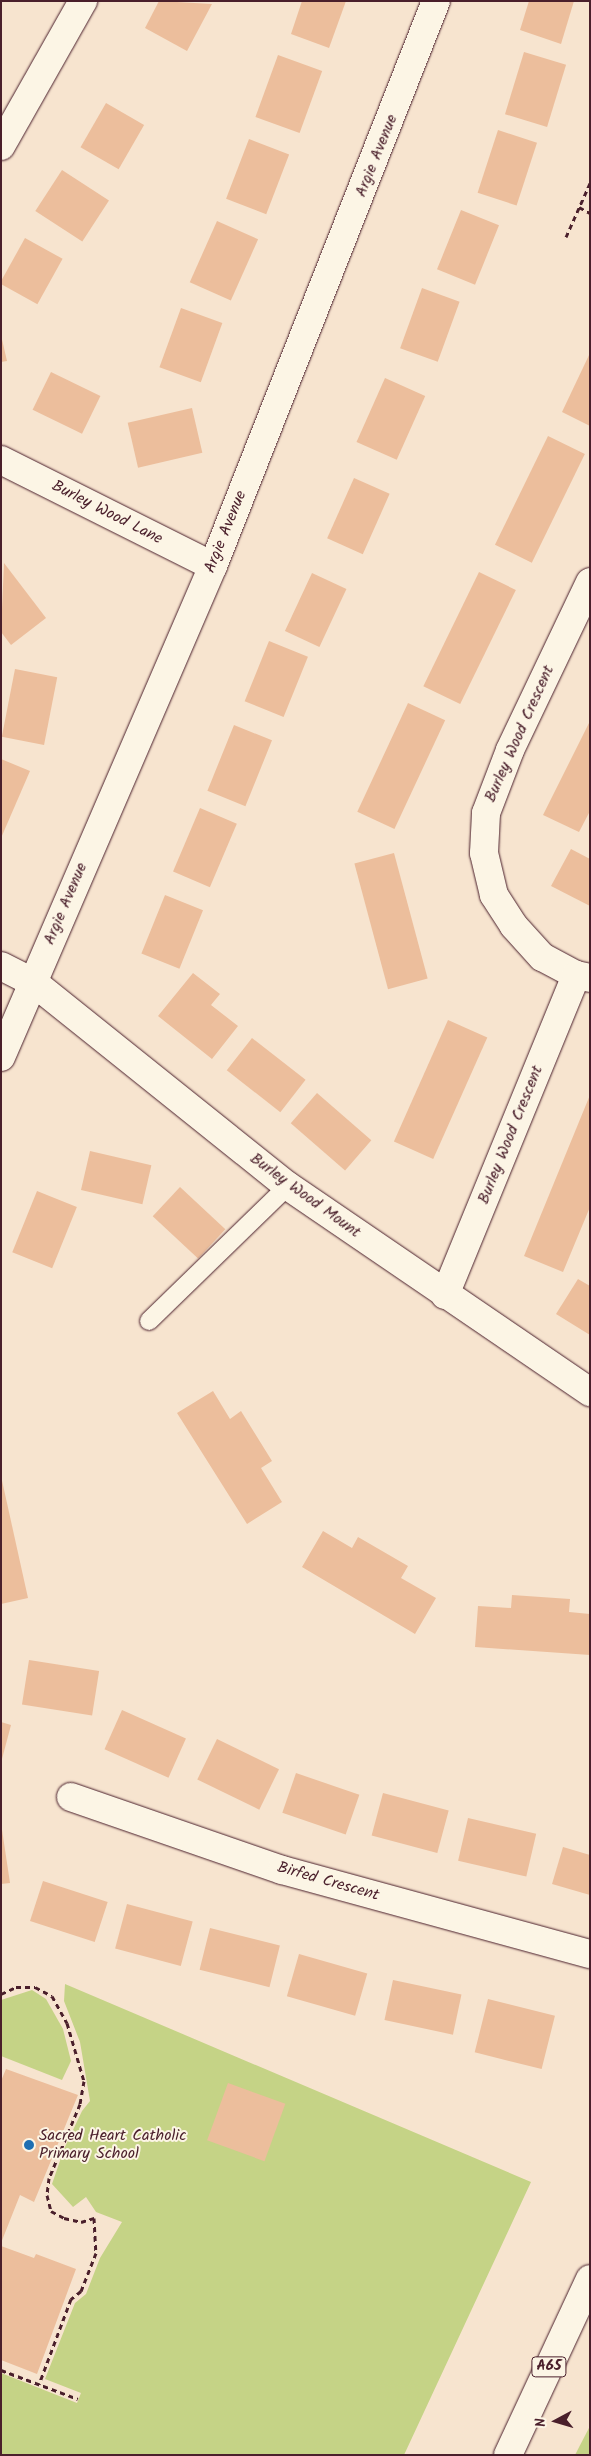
<!DOCTYPE html>
<style>
body{margin:0}
#map{position:relative;width:591px;height:2456px;overflow:hidden;background:#f7e4cf;font-family:Kalam,sans-serif}
div>[style]{position:absolute}
.green>*{inset:0;background:#c5d386}
.building>*{inset:0;background:#ecbe9c;transform-origin:0 0}
.path>*{height:3px;margin-top:-1.5px;transform-origin:0;background:repeating-linear-gradient(90deg,#4a1f2b 0 5px,transparent 0 9px)}
.roads{filter:drop-shadow(0 0 1px #4a1f2b) drop-shadow(0 0 1px #4a1f2b)}
.lane>*{height:18px;margin:-9px;padding:0 9px;transform-origin:9px;border-radius:9px;background:#fcf5e5}
.street>*{height:28px;margin:-14px;padding:0 14px;transform-origin:14px;border-radius:14px;background:#fcf5e5}
.primary>*{height:28px;margin:-14px;padding:0 14px;transform-origin:14px;border-radius:14px;background:#fcf5e5}
.dots>*{width:14px;height:14px;translate:-50% -50%;box-sizing:border-box;border:2px solid #fcf5e5;border-radius:50%}
span{translate:-50% -50%;white-space:nowrap;text-align:center;line-height:1.15;-webkit-text-stroke:4px #fcf5e5;paint-order:stroke}
.shield-label span{padding:1px 4px;background:#fcf5e5;border:1px solid;border-radius:4px;-webkit-text-stroke-width:0}
.shield-label{font-size:15px;color:#4a1f2b;font-weight:700}
.street-label{font-size:16px;color:#4a1f2b}
.poi-label{font-size:16px;color:#4a1f2b}
.left{translate:0 -50%;text-align:left}
.frame{position:absolute;inset:0;border:2px solid #4a1f2b;pointer-events:none}
.north{position:absolute;left:531px;top:2396px;width:50px;height:50px;-webkit-text-stroke:4px #fcf5e5;paint-order:stroke;rotate:264deg;font-size:14px;font-weight:700;line-height:20px;text-align:center;color:#4a1f2b}
.north::after{content:'';display:block;margin:auto;width:18px;height:22px;background:#4a1f2b;clip-path:polygon(50% 0,100% 100%,50% 72%,0 100%)}
</style>
<div id="map">
<div class="green">
<i style="clip-path:polygon(65px 1984px,531px 2182px,404px 2455px,1px 2455px,1px 2373px,77px 2403px,81px 2393px,45px 2379px,75px 2303px,86px 2294px,100px 2258px,122px 2222px,96px 2212px,86px 2197px,73px 2207px,52px 2184px,64px 2149px,82px 2111px,90px 2101px,80px 2042px,64px 2001px)"></i>
<i style="clip-path:polygon(32px 1990px,46px 1999px,63px 2029px,71px 2061px,62px 2080px,1px 2056px,1px 2000px)"></i>
<i style="clip-path:polygon(590px 2426px,590px 2455px,575px 2455px)"></i>
</div>
<div class="building">
<i style="clip-path:polygon(159px 1px,212px 4px,187px 51px,145px 28px)"></i>
<i style="clip-path:polygon(302px 1px,346px 1px,329px 48px,291px 34px)"></i>
<i style="clip-path:polygon(529px 1px,574px 1px,561px 44px,520px 30px)"></i>
<i style="left:524px;top:52px;width:44px;height:65px;rotate:17deg"></i>
<i style="left:278px;top:55px;width:47px;height:66px;rotate:20deg"></i>
<i style="left:106px;top:103px;width:44px;height:51px;rotate:30deg"></i>
<i style="left:498px;top:130px;width:41px;height:66px;rotate:18deg"></i>
<i style="left:249px;top:139px;width:43px;height:64px;rotate:21deg"></i>
<i style="left:62px;top:170px;width:56px;height:49px;rotate:33deg"></i>
<i style="left:461px;top:210px;width:41px;height:64px;rotate:22deg"></i>
<i style="left:217px;top:221px;width:45px;height:67px;rotate:24deg"></i>
<i style="left:25px;top:238px;width:43px;height:52px;rotate:29deg"></i>
<i style="left:422px;top:288px;width:40px;height:64px;rotate:20deg"></i>
<i style="left:181px;top:308px;width:44px;height:63px;rotate:20deg"></i>
<i style="clip-path:polygon(1px 335px,7px 361px,1px 362px)"></i>
<i style="clip-path:polygon(590px 353px,590px 426px,562px 412px)"></i>
<i style="left:51px;top:372px;width:55px;height:42px;rotate:26deg"></i>
<i style="left:385px;top:378px;width:44px;height:70px;rotate:24deg"></i>
<i style="left:192px;top:408px;width:46px;height:66px;rotate:77deg"></i>
<i style="left:548px;top:436px;width:41px;height:121px;rotate:26deg"></i>
<i style="left:354px;top:478px;width:39px;height:66px;rotate:24deg"></i>
<i style="clip-path:polygon(4px 563px,46px 618px,11px 645px,1px 632px)"></i>
<i style="left:479px;top:572px;width:41px;height:127px;rotate:26deg"></i>
<i style="left:312px;top:573px;width:38px;height:64px;rotate:25deg"></i>
<i style="left:269px;top:641px;width:42px;height:65px;rotate:22deg"></i>
<i style="left:15px;top:669px;width:43px;height:69px;rotate:11deg"></i>
<i style="left:408px;top:703px;width:41px;height:120px;rotate:25deg"></i>
<i style="clip-path:polygon(590px 721px,590px 811px,579px 832px,543px 815px)"></i>
<i style="left:234px;top:725px;width:41px;height:71px;rotate:22deg"></i>
<i style="clip-path:polygon(1px 759px,30px 771px,1px 838px)"></i>
<i style="left:200px;top:808px;width:40px;height:69px;rotate:23deg"></i>
<i style="clip-path:polygon(571px 849px,590px 859px,590px 906px,551px 886px)"></i>
<i style="left:394px;top:853px;width:130px;height:41px;rotate:75deg"></i>
<i style="left:165px;top:895px;width:41px;height:63px;rotate:22deg"></i>
<i style="clip-path:polygon(193px 973px,220px 994px,211px 1005px,238px 1026px,212px 1059px,158px 1016px)"></i>
<i style="left:448px;top:1020px;width:43px;height:133px;rotate:24deg"></i>
<i style="left:252px;top:1038px;width:68px;height:41px;rotate:38deg"></i>
<i style="left:317px;top:1093px;width:72px;height:40px;rotate:41deg"></i>
<i style="clip-path:polygon(590px 1095px,590px 1207px,563px 1272px,524px 1256px)"></i>
<i style="left:90px;top:1151px;width:63px;height:40px;rotate:13deg"></i>
<i style="left:180px;top:1187px;width:62px;height:40px;rotate:43deg"></i>
<i style="left:37px;top:1191px;width:43px;height:66px;rotate:22deg"></i>
<i style="clip-path:polygon(578px 1279px,590px 1286px,590px 1335px,556px 1314px)"></i>
<i style="clip-path:polygon(213px 1391px,230px 1419px,241px 1411px,272px 1461px,261px 1468px,282px 1502px,247px 1524px,177px 1413px)"></i>
<i style="clip-path:polygon(1px 1476px,28px 1598px,1px 1604px)"></i>
<i style="clip-path:polygon(323px 1531px,352px 1548px,358px 1537px,408px 1566px,401px 1578px,436px 1598px,415px 1634px,302px 1567px)"></i>
<i style="clip-path:polygon(512px 1595px,570px 1599px,569px 1612px,590px 1614px,590px 1655px,475px 1647px,478px 1606px,511px 1608px)"></i>
<i style="left:29px;top:1660px;width:71px;height:45px;rotate:9deg"></i>
<i style="left:122px;top:1710px;width:70px;height:43px;rotate:24deg"></i>
<i style="clip-path:polygon(1px 1722px,11px 1725px,2px 1759px,1px 1759px)"></i>
<i style="left:217px;top:1739px;width:69px;height:45px;rotate:26deg"></i>
<i style="left:296px;top:1773px;width:67px;height:42px;rotate:19deg"></i>
<i style="left:383px;top:1793px;width:68px;height:44px;rotate:15deg"></i>
<i style="left:468px;top:1818px;width:70px;height:44px;rotate:13deg"></i>
<i style="clip-path:polygon(1px 1823px,10px 1883px,1px 1884px)"></i>
<i style="clip-path:polygon(563px 1847px,590px 1855px,590px 1895px,552px 1884px)"></i>
<i style="left:43px;top:1881px;width:68px;height:42px;rotate:18deg"></i>
<i style="left:127px;top:1904px;width:68px;height:46px;rotate:15deg"></i>
<i style="left:210px;top:1928px;width:72px;height:43px;rotate:14deg"></i>
<i style="left:299px;top:1954px;width:71px;height:44px;rotate:16deg"></i>
<i style="left:393px;top:1980px;width:70px;height:41px;rotate:12deg"></i>
<i style="left:488px;top:1999px;width:69px;height:55px;rotate:14deg"></i>
<i style="clip-path:polygon(6px 2069px,78px 2095px,34px 2202px,20px 2195px,1px 2243px,1px 2081px)"></i>
<i style="left:228px;top:2083px;width:61px;height:61px;rotate:20deg"></i>
<i style="clip-path:polygon(1px 2246px,34px 2258px,36px 2254px,76px 2269px,37px 2374px,1px 2360px)"></i>
</div>
<div class="path">
<i style="left:579px;top:207px;width:13px;rotate:29deg"></i>
<i style="left:566px;top:237px;width:59px;rotate:-66deg"></i>
<i style="left:1px;top:1994px;width:17px;rotate:-25deg"></i>
<i style="left:16px;top:1987px;width:19px"></i>
<i style="left:35px;top:1987px;width:19px;rotate:28deg"></i>
<i style="left:52px;top:1996px;width:31px;rotate:61deg"></i>
<i style="left:67px;top:2023px;width:60px;rotate:73.7deg"></i>
<i style="left:84px;top:2081px;width:23px;rotate:100deg"></i>
<i style="left:80px;top:2104px;width:80px;rotate:112.7deg"></i>
<i style="left:49px;top:2178px;width:17px;rotate:97deg"></i>
<i style="left:47px;top:2195px;width:16px;rotate:76deg"></i>
<i style="left:51px;top:2211px;width:15px;rotate:28deg"></i>
<i style="left:64px;top:2218px;width:17px;rotate:13deg"></i>
<i style="left:81px;top:2222px;width:14px;rotate:-17deg"></i>
<i style="left:94px;top:2218px;width:35px;rotate:87deg"></i>
<i style="left:96px;top:2253px;width:41px;rotate:111.5deg"></i>
<i style="left:81px;top:2291px;width:13px;rotate:141deg"></i>
<i style="left:71px;top:2299px;width:91px;rotate:110.6deg"></i>
<i style="left:1px;top:2370px;width:82px;rotate:20.6deg"></i>
</div>
<div class="roads">
<div class="lane">
<i style="left:149px;top:1321px;width:194px;rotate:-44.2deg"></i>
</div>
<div class="street">
<i style="left:1px;top:146px;width:167px;rotate:-60.5deg"></i>
<i style="left:1px;top:460px;width:237px;rotate:26.6deg"></i>
<i style="left:1px;top:966px;width:36px;rotate:27deg"></i>
<i style="left:33px;top:982px;width:327px;rotate:38.7deg"></i>
<i style="left:288px;top:1186px;width:366px;rotate:34.3deg"></i>
<i style="left:576px;top:975px;width:38px;rotate:-152deg"></i>
<i style="left:542px;top:957px;width:42px;rotate:-132.1deg"></i>
<i style="left:514px;top:926px;width:37px;rotate:-123deg"></i>
<i style="left:494px;top:895px;width:43px;rotate:-103.4deg"></i>
<i style="left:484px;top:853px;width:40px;rotate:-87.1deg"></i>
<i style="left:486px;top:813px;width:67px;rotate:-69.1deg"></i>
<i style="left:510px;top:750px;width:186px;rotate:-64.5deg"></i>
<i style="left:1px;top:1057px;width:535px;rotate:-66.65deg"></i>
<i style="left:213px;top:566px;width:607px;rotate:-68.46deg"></i>
<i style="left:445px;top:1295px;width:346px;rotate:-67.7deg"></i>
<i style="left:576px;top:975px;width:14px;rotate:12deg"></i>
<i style="left:71px;top:1797px;width:223px;rotate:19.1deg"></i>
<i style="left:282px;top:1870px;width:319px;rotate:15.3deg"></i>
</div>
<div class="primary">
<i style="left:508px;top:2455px;width:194px;rotate:-65deg"></i>
</div>
</div>
<div class="dots">
<i style="left:29px;top:2145px;background:#1f6fb2"></i>
</div>
<div class="shield-label">
<span style="left:549px;top:2367px">A65</span>
</div>
<div class="street-label">
<span style="left:377px;top:156px;rotate:-68deg">Argie Avenue</span>
<span style="left:107px;top:513px;rotate:27deg">Burley Wood Lane</span>
<span style="left:226px;top:532px;rotate:-68deg">Argie Avenue</span>
<span style="left:520px;top:734px;rotate:-66deg">Burley Wood Crescent</span>
<span style="left:66px;top:904px;rotate:-67deg">Argie Avenue</span>
<span style="left:511px;top:1135px;rotate:-68deg">Burley Wood Crescent</span>
<span style="left:305px;top:1196px;rotate:36deg">Burley Wood Mount</span>
<span style="left:328px;top:1882px;rotate:16deg">Birfed Crescent</span>
</div>
<div class="poi-label">
<span class="left" style="left:39px;top:2145px">Sacred Heart Catholic<br>Primary School</span>
</div>
<div class="frame"></div>
<div class="north">N</div>
</div>
